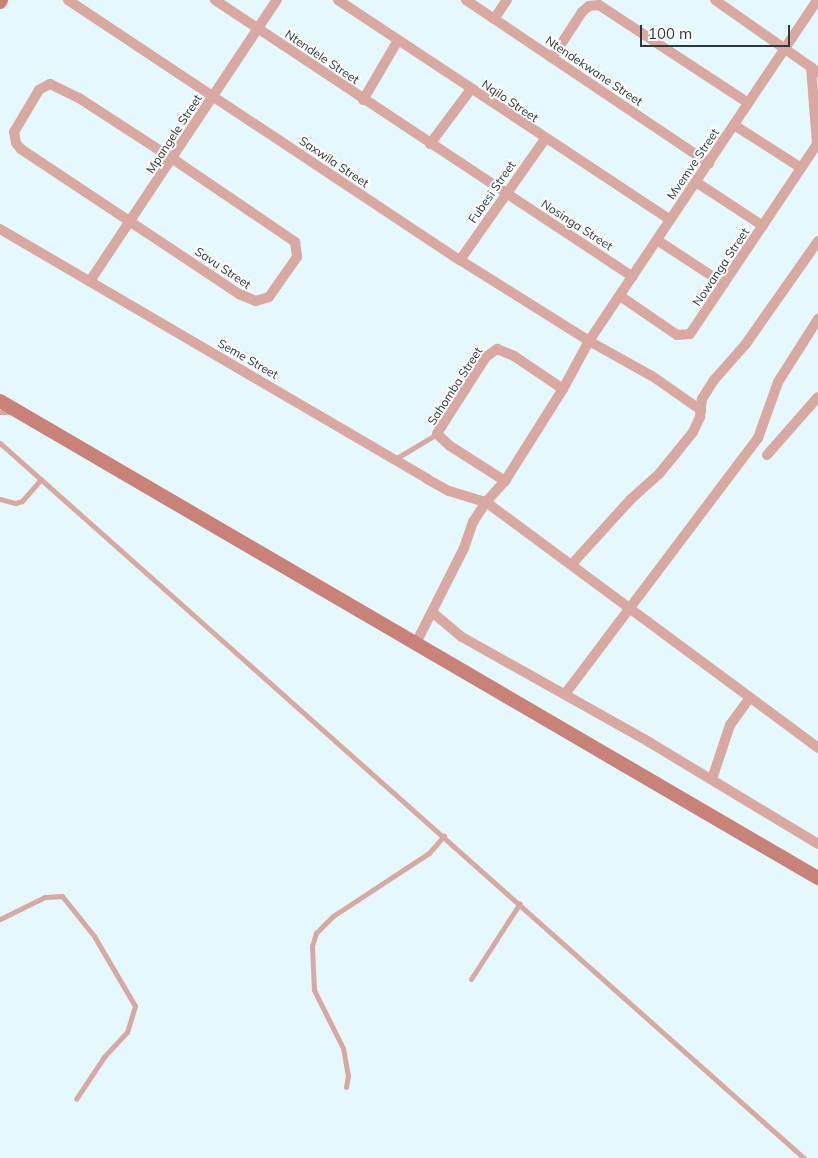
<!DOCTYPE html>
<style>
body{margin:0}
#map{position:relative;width:818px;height:1158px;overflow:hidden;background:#e4f8fe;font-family:Mulish,sans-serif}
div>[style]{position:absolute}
.lane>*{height:5px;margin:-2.5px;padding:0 2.5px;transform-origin:2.5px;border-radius:2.5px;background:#d8a8a1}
.street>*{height:10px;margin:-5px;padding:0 5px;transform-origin:5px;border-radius:5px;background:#d8a8a1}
.secondary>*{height:14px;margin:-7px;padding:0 7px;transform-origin:7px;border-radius:7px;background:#c88278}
span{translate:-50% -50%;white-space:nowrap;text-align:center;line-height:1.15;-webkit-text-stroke:4px #fff;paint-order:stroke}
.street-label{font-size:12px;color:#2e383b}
.scale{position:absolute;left:640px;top:25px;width:150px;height:22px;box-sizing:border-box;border:2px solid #2e383b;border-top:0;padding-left:6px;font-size:15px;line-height:18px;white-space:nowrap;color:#2e383b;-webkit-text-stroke:4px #fff;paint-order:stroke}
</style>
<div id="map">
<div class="lane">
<i style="left:0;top:412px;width:12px"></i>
<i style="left:0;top:443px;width:1076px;rotate:41.65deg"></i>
<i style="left:395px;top:459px;width:49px;rotate:-30.8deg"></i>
<i style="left:0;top:499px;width:16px;rotate:15deg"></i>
<i style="left:15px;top:503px;width:7px;rotate:-16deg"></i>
<i style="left:22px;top:501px;width:29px;rotate:-49deg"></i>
<i style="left:0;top:919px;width:50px;rotate:-26.1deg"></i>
<i style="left:45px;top:897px;width:17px;rotate:-3deg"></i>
<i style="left:62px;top:896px;width:51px;rotate:51.3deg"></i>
<i style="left:94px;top:936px;width:81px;rotate:59.6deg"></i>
<i style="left:135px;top:1006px;width:27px;rotate:107deg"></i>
<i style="left:127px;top:1032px;width:34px;rotate:133deg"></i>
<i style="left:104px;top:1057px;width:50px;rotate:123.7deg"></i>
<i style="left:471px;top:979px;width:90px;rotate:-57.2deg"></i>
<i style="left:346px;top:1087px;width:11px;rotate:-80deg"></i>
<i style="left:348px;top:1076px;width:28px;rotate:-100deg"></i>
<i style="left:343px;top:1048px;width:65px;rotate:-116.6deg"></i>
<i style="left:314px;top:990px;width:44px;rotate:-92.6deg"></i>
<i style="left:312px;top:946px;width:14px;rotate:-73deg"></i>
<i style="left:316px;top:933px;width:24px;rotate:-45deg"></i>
<i style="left:333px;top:916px;width:115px;rotate:-33.3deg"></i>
<i style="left:429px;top:853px;width:23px;rotate:-49deg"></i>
</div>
<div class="street">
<i style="left:68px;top:0;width:470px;rotate:33.6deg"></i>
<i style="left:460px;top:260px;width:152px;rotate:32.1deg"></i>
<i style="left:589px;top:341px;width:72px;rotate:29.1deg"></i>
<i style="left:652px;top:376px;width:60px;rotate:34.8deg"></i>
<i style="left:215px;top:0;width:501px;rotate:33.53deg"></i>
<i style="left:338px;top:0;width:398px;rotate:33.5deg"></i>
<i style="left:466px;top:0;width:293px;rotate:33.9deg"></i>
<i style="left:715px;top:0;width:126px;rotate:35deg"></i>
<i style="left:494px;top:19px;width:23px;rotate:-56deg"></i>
<i style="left:552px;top:58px;width:55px;rotate:-56.9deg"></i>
<i style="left:582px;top:12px;width:9px;rotate:-41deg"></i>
<i style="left:589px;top:6px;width:10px;rotate:-6deg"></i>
<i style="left:599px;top:5px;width:178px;rotate:33.3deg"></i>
<i style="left:811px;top:67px;width:77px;rotate:85.5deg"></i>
<i style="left:50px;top:84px;width:32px;rotate:26deg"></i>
<i style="left:79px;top:98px;width:112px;rotate:33deg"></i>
<i style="left:173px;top:159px;width:148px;rotate:34.2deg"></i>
<i style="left:295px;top:242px;width:15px;rotate:82deg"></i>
<i style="left:297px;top:257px;width:49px;rotate:125deg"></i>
<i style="left:269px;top:297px;width:14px;rotate:163deg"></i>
<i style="left:256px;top:301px;width:18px;rotate:-158deg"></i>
<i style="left:239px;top:294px;width:262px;rotate:-146.4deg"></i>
<i style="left:21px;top:149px;width:8px;rotate:-130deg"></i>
<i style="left:16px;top:143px;width:11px;rotate:-100deg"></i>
<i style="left:14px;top:132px;width:49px;rotate:-59.2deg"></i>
<i style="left:39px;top:90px;width:13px;rotate:-29deg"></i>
<i style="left:363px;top:100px;width:69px;rotate:-59.7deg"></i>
<i style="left:734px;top:125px;width:78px;rotate:32.5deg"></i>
<i style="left:430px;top:144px;width:69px;rotate:-53.3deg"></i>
<i style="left:696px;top:182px;width:80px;rotate:33.3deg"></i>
<i style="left:0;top:229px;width:495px;rotate:30.3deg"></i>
<i style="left:427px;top:479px;width:25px;rotate:29deg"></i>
<i style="left:449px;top:491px;width:39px;rotate:17deg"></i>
<i style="left:486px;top:502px;width:28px;rotate:-48deg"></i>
<i style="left:505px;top:481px;width:109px;rotate:-57.8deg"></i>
<i style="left:563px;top:389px;width:55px;rotate:-61.6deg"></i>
<i style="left:589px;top:341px;width:410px;rotate:-56.2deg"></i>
<i style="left:657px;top:240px;width:80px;rotate:33.3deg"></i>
<i style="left:460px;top:260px;width:148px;rotate:-54.9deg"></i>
<i style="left:90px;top:281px;width:338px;rotate:-56.4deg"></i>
<i style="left:620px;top:296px;width:69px;rotate:34.4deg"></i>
<i style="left:677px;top:335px;width:13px;rotate:-4deg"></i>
<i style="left:690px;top:334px;width:230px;rotate:-56.2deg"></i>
<i style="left:767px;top:455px;width:77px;rotate:-48.7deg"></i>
<i style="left:505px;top:481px;width:65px;rotate:-147.5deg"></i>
<i style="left:450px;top:446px;width:18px;rotate:-137deg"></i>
<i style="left:437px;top:434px;width:8px;rotate:-60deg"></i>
<i style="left:441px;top:427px;width:83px;rotate:-57.3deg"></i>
<i style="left:486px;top:357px;width:14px;rotate:-36deg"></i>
<i style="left:497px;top:349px;width:18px;rotate:22deg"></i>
<i style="left:514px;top:356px;width:59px;rotate:34deg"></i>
<i style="left:572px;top:564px;width:86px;rotate:-47.8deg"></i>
<i style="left:630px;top:500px;width:39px;rotate:-42deg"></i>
<i style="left:659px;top:474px;width:54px;rotate:-51deg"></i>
<i style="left:693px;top:432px;width:17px;rotate:-65deg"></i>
<i style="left:700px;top:417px;width:18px;rotate:-84deg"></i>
<i style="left:702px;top:399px;width:22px;rotate:-58deg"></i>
<i style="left:714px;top:380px;width:47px;rotate:-48.5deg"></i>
<i style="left:745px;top:345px;width:127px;rotate:-54.9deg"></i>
<i style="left:432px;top:612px;width:39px;rotate:40deg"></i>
<i style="left:462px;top:637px;width:214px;rotate:29.3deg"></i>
<i style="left:649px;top:742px;width:197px;rotate:31.1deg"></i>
<i style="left:416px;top:643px;width:106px;rotate:-63.2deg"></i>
<i style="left:464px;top:548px;width:28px;rotate:-71deg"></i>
<i style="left:473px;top:522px;width:24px;rotate:-57deg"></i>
<i style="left:486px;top:502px;width:413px;rotate:36.5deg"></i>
<i style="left:565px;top:694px;width:321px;rotate:-53deg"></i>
<i style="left:758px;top:438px;width:59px;rotate:-70.3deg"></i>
<i style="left:778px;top:382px;width:75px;rotate:-57.6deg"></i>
<i style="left:712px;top:779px;width:57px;rotate:-71.6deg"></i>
<i style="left:730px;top:725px;width:32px;rotate:-54deg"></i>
</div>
<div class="secondary">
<i style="left:0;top:2px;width:2px;rotate:-63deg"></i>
<i style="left:0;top:401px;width:947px;rotate:30.25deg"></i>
</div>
<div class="street-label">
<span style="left:322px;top:57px;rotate:34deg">Ntendele Street</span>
<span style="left:594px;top:71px;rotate:34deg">Ntendekwane Street</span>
<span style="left:510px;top:101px;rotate:34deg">Nqilo Street</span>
<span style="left:174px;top:134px;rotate:-57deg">Mpangele Street</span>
<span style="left:334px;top:162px;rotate:34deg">Saxwila Street</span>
<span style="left:693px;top:164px;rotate:-56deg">Mvemve Street</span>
<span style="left:492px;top:192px;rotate:-55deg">Fubesi Street</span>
<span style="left:577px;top:225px;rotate:33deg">Nosinga Street</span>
<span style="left:721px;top:267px;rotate:-56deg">Nowanga Street</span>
<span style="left:223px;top:268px;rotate:34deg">Savu Street</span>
<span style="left:248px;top:359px;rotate:30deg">Seme Street</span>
<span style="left:455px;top:386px;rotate:-57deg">Sahomba Street</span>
</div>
<div class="scale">100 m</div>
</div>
